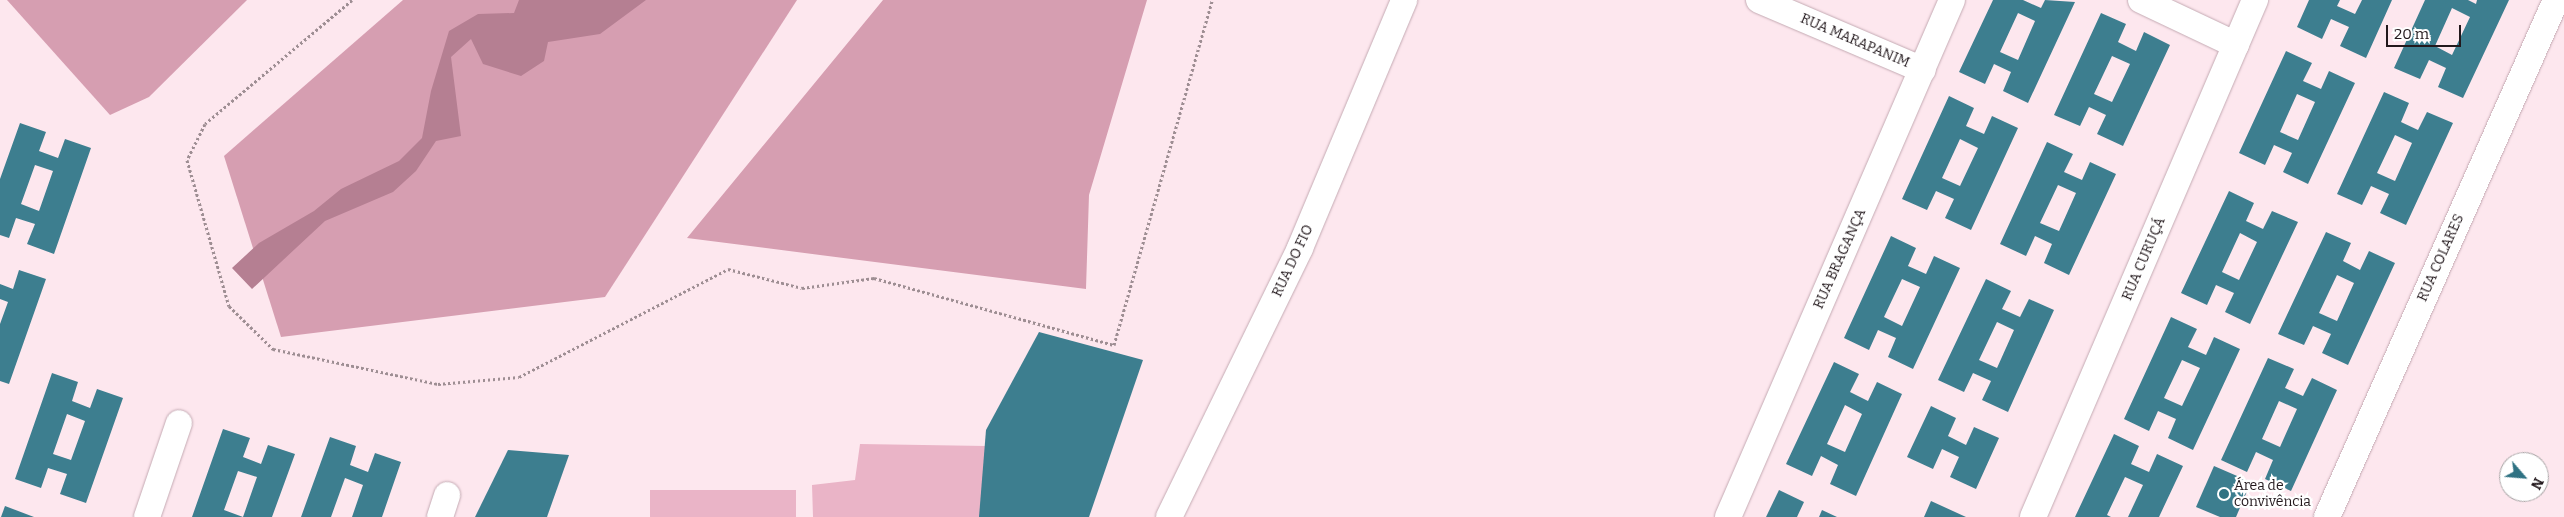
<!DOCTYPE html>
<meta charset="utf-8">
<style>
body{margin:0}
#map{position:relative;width:2564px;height:517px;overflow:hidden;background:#fde7ee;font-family:Bitter,serif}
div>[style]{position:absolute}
.green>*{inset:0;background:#eab4c7;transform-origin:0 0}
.forest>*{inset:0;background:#d69eb1}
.water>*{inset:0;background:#b57f92}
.building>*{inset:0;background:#3d7e8f}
.path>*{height:3px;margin-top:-1.5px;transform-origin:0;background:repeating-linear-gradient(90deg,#9e8e93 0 2.5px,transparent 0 5px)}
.roads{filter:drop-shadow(0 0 1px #c4aab3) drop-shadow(0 0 1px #c4aab3)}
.minor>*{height:26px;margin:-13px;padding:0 13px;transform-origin:13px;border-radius:13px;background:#fff}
.dots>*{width:14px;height:14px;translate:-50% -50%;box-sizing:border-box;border:2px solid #fff;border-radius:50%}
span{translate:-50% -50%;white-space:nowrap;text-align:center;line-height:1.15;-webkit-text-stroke:4.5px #fff;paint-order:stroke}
.street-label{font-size:14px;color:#22181c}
.poi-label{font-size:14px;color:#22181c}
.left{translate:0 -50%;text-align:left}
.north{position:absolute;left:2499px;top:452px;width:50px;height:50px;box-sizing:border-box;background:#fff;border:1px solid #a7a3a4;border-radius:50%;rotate:117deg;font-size:14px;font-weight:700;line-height:20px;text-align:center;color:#22181c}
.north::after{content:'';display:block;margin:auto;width:18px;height:22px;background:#2f7283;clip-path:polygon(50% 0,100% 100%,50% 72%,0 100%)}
.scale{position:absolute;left:2386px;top:25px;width:75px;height:22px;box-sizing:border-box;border:2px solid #22181c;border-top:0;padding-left:6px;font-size:15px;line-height:18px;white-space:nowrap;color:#22181c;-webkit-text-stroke:4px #fff;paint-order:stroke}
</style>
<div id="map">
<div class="green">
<i style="clip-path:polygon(860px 444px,986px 446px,986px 517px,813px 517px,812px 485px,855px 480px)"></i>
<i style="left:796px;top:490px;width:27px;height:146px;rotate:90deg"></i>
</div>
<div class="forest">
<i style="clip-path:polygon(7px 0,247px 0,149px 97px,110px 115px)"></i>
<i style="clip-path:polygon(403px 0,797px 0,605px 297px,281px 337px,224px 156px)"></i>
<i style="clip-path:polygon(883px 0,1147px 0,1089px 195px,1086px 289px,687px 238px)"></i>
</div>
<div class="water">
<i style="clip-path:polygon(519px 0,646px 0,600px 34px,548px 42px,544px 61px,521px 76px,483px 64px,471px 39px,451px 57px,461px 136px,436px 141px,416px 171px,393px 192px,325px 221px,252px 289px,232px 268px,259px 243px,314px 211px,341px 189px,399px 161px,422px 138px,431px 91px,449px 31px,478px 14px,514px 13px)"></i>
</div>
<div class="building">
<i style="clip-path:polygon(evenodd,1993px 0,2023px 0,2041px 8px,2045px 0,2075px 2px,2028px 103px,2003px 91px,2011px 72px,1994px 64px,1985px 84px,1959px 72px,1993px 0,2018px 13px,2035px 21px,2018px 60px,2000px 52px,2018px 13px)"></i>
<i style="clip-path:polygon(2309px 0,2340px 0,2337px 6px,2355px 14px,2362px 0,2392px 0,2366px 58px,2340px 46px,2349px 27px,2331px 19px,2322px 39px,2297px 27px)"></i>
<i style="clip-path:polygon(evenodd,2425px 0,2468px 0,2476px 4px,2477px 0,2509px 0,2463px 98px,2438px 87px,2446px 68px,2429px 60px,2420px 79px,2394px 68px,2425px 0,2452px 8px,2470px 17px,2452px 55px,2435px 46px,2452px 8px)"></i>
<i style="clip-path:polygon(evenodd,2101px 13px,2126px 24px,2118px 42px,2136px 51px,2144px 32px,2170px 45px,2123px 146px,2097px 134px,2106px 115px,2089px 107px,2080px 126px,2054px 115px,2101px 13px,2112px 56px,2130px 64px,2112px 102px,2094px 94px,2112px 56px)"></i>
<i style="clip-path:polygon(evenodd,2286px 51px,2312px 63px,2303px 81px,2321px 89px,2329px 71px,2355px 83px,2308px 184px,2283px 172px,2292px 153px,2274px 145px,2265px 165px,2239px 153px,2286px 51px,2297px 94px,2315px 102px,2298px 140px,2280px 132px,2297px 94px)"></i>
<i style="clip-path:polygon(evenodd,2384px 92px,2409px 103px,2401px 122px,2418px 130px,2427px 112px,2453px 123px,2406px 225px,2380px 213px,2389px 194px,2371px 186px,2362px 205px,2337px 194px,2384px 92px,2395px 135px,2412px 143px,2395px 181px,2377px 173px,2395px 135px)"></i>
<i style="clip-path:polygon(evenodd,1949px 96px,1974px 108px,1966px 126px,1984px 134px,1992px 116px,2018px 128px,1971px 230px,1945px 218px,1954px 199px,1936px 191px,1927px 210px,1902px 199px,1949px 96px,1960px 139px,1978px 148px,1960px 186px,1942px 178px,1960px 139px)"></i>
<i style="clip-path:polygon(evenodd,20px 123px,46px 132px,39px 151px,58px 158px,65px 139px,91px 148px,54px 254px,27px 244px,35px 224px,16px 218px,9px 238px,0 235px,0 179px,20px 123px,35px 165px,53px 171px,39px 211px,21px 204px,35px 165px)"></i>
<i style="clip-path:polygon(evenodd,2047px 142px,2073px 154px,2064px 172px,2082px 180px,2090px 162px,2116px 174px,2069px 275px,2044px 263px,2052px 244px,2035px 236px,2026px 256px,2000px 244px,2047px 142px,2058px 185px,2076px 193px,2059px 231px,2040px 223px,2058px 185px)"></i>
<i style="clip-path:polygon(evenodd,2229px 191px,2254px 203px,2246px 221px,2263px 229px,2272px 211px,2298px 222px,2250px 324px,2225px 312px,2234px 293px,2216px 285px,2207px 305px,2181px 293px,2229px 191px,2240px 233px,2257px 242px,2239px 280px,2222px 272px,2240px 233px)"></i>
<i style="clip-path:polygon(evenodd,2326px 232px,2351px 243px,2343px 261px,2360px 270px,2369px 251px,2395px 263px,2348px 365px,2322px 353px,2331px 334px,2313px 326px,2304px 345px,2278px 334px,2326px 232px,2337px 275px,2354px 283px,2337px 321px,2319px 313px,2337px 275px)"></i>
<i style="clip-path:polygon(evenodd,1891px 236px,1916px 248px,1908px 266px,1926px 274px,1934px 256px,1960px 268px,1913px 369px,1888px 357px,1896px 338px,1878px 330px,1869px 350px,1844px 338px,1891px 236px,1902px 279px,1920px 287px,1902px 326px,1884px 317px,1902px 279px)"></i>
<i style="clip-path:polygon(19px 270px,46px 279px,9px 384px,0 381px,0 324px,8px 302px,0 299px,0 284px,13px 289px)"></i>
<i style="clip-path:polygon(evenodd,1986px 279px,2011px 291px,2002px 309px,2020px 317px,2029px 299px,2054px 310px,2008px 412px,1982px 400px,1991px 381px,1973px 373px,1964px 392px,1938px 380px,1986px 279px,1997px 322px,2014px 330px,1997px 368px,1979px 360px,1997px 322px)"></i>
<i style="clip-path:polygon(evenodd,2171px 317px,2197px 329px,2188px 347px,2206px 355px,2214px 337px,2240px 349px,2193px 450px,2168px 438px,2176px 419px,2158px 411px,2149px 431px,2124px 419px,2171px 317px,2182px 360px,2200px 368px,2182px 406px,2164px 398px,2182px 360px)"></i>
<i style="clip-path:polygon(1039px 332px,1143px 360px,1089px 517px,979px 517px,986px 430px)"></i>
<i style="clip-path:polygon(evenodd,2268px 358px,2294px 369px,2285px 388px,2303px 396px,2312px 378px,2337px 390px,2291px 491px,2265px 479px,2273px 460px,2256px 452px,2247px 472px,2221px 460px,2268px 358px,2279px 401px,2297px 409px,2280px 447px,2262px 439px,2279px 401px)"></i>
<i style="clip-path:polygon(evenodd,1834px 362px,1859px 374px,1850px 392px,1868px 401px,1877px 382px,1902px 394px,1856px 496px,1830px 484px,1838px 465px,1821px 456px,1812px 476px,1786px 464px,1834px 362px,1845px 405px,1862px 414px,1845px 452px,1827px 444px,1845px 405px)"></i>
<i style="clip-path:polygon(evenodd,52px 373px,78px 382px,72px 401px,90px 408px,97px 389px,123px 398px,86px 503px,60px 494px,67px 474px,48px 468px,41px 488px,15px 479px,52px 373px,67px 414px,85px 421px,71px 460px,53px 454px,67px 414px)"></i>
<i style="clip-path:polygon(1931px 406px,1956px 418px,1948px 436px,1966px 445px,1974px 427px,1999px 438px,1976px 489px,1950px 477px,1959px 457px,1942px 449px,1933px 469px,1907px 457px)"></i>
<i style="clip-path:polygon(evenodd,223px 429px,250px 438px,243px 457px,261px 464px,268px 445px,295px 454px,272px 517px,192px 517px,223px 429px,238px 471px,257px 477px,243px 517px,224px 510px,238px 471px)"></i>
<i style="clip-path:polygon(2114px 434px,2139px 446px,2131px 464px,2149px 472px,2157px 454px,2183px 466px,2159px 517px,2128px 517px,2143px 485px,2125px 477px,2107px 515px,2111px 517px,2075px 517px)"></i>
<i style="clip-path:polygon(330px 437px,356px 446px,350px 465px,368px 472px,375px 453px,401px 462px,382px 517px,352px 517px,363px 485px,345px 478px,331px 517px,301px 517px)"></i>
<i style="clip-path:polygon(508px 450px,569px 455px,547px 517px,475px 517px)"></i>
<i style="clip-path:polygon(2214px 466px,2251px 482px,2236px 517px,2220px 517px,2196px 507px)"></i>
<i style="clip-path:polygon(1779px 490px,1804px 502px,1797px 517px,1766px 517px)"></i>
<i style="clip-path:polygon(1931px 501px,1966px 517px,1924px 517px)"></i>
<i style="clip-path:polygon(5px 506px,34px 517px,1px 517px)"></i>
<i style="clip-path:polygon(1822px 510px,1837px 517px,1819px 517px)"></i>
</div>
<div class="path">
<i style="left:352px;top:0;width:192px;rotate:139.9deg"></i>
<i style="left:205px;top:124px;width:40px;rotate:116.6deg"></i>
<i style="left:187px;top:160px;width:152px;rotate:74deg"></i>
<i style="left:229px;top:306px;width:62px;rotate:44.3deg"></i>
<i style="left:273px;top:349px;width:169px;rotate:12deg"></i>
<i style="left:438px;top:384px;width:81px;rotate:-4.9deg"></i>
<i style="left:519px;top:377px;width:235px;rotate:-27.3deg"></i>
<i style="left:728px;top:269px;width:76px;rotate:14.4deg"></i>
<i style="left:802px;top:288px;width:73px;rotate:-7.9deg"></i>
<i style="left:874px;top:278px;width:249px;rotate:15.6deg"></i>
<i style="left:1114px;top:345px;width:359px;rotate:-74.1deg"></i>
</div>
<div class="roads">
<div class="minor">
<i style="left:1759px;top:0;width:178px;rotate:23.1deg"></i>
<i style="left:2141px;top:0;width:105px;rotate:25.3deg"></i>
<i style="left:147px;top:517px;width:99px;rotate:-71.2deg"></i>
<i style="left:440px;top:517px;width:23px;rotate:-72deg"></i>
<i style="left:1169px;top:517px;width:299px;rotate:-64deg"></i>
<i style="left:1300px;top:248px;width:269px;rotate:-67.2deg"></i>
<i style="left:1728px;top:517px;width:563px;rotate:-66.57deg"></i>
<i style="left:2033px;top:517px;width:563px;rotate:-66.76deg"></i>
<i style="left:2327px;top:517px;width:565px;rotate:-66.11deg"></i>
</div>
</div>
<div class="dots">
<i style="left:2224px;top:494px;background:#2f7283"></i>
</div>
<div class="street-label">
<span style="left:1855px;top:41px;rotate:23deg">RUA MARAPANIM</span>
<span style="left:2441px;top:258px;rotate:-66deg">RUA COLARES</span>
<span style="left:1840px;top:259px;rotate:-66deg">RUA BRAGANÇA</span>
<span style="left:2144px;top:259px;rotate:-67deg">RUA CURUÇÁ</span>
<span style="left:1293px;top:261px;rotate:-65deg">RUA DO FIO</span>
</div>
<div class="poi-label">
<span class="left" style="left:2234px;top:494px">Área de<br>convivência</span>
</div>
<div class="north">N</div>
<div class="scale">20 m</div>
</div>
